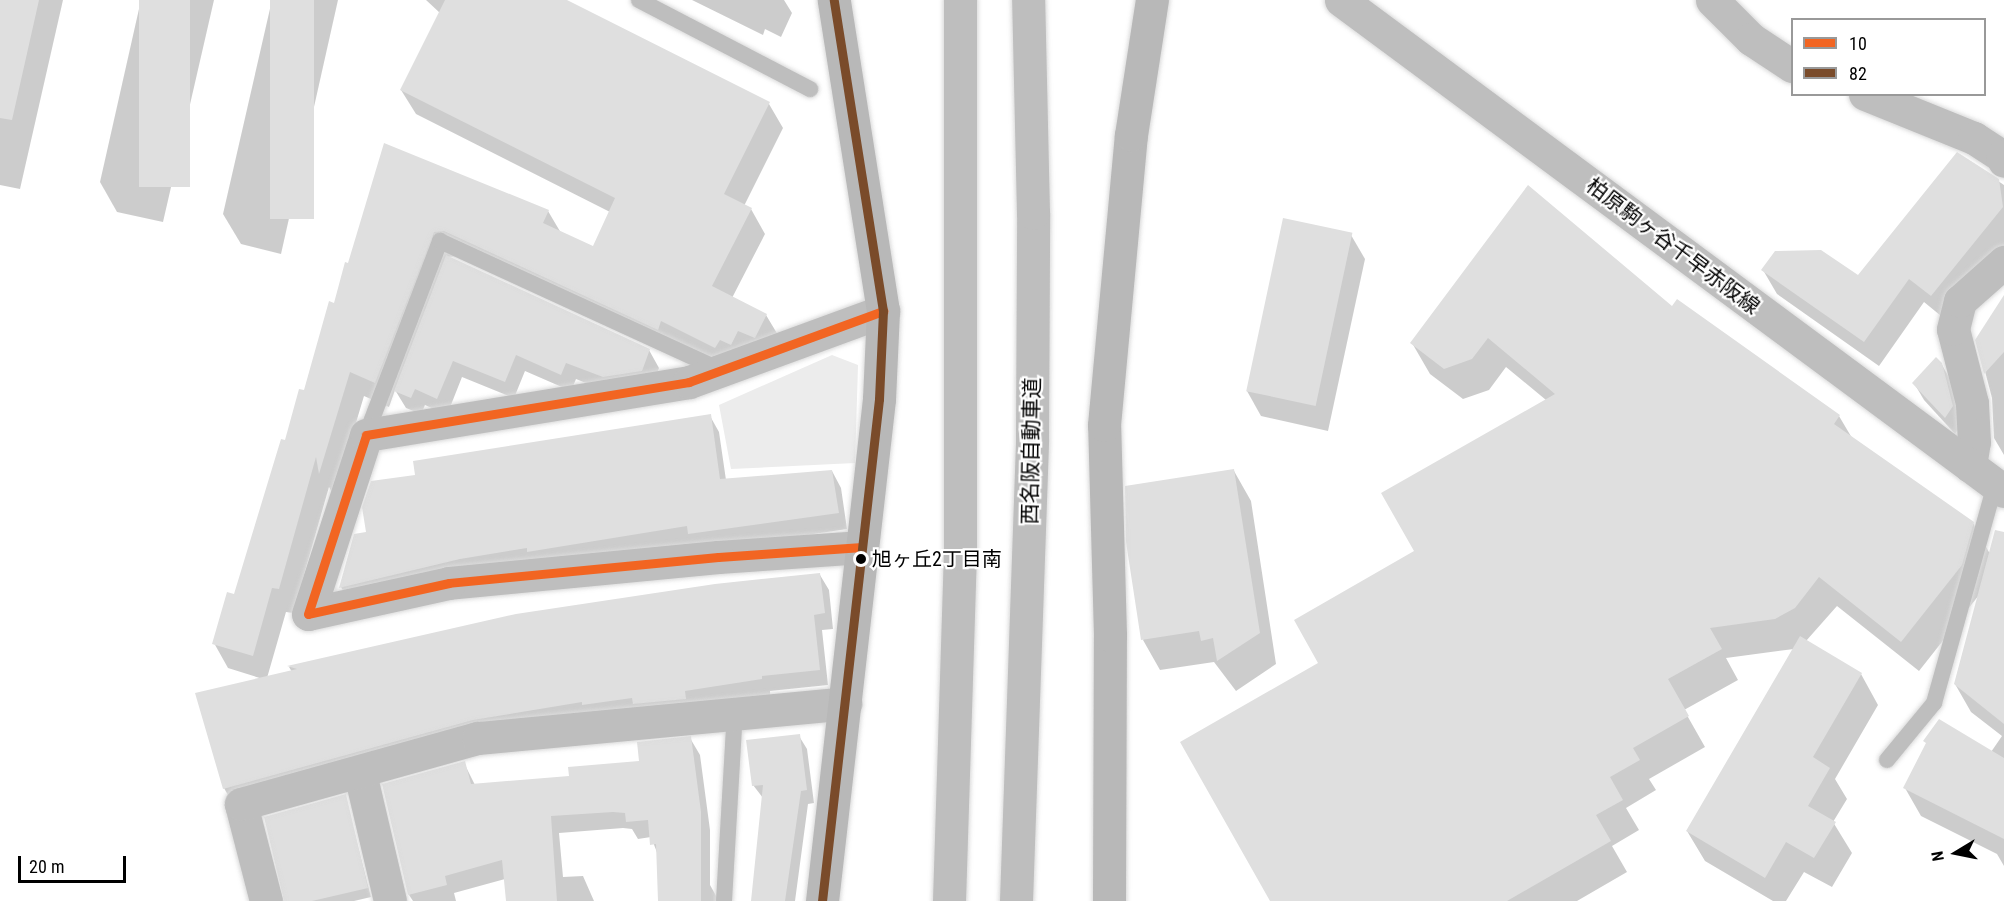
<!DOCTYPE html>
<meta charset="utf-8">
<style>
body{margin:0}
#map{position:relative;width:2004px;height:901px;overflow:hidden;background:#fff;font-family:"Roboto Condensed","Noto Sans JP",sans-serif}
div>[style]{position:absolute}
.green>*{inset:0;background:#ececec}
.shadow>*{inset:0;background:#0003}
.building>*{inset:0;background:#dfdfdf;transform-origin:0 0}
.roads{filter:drop-shadow(0 0 2px #dbdbdb) drop-shadow(0 0 2px #dbdbdb)}
.lane>*{height:16px;margin:-8px;padding:0 8px;transform-origin:8px;border-radius:8px;background:#bebebe}
.street>*{height:33px;margin:-16.5px;padding:0 16.5px;transform-origin:16.5px;border-radius:16.5px;background:#bebebe}
.secondary>*{height:33px;margin:-16.5px;padding:0 16.5px;transform-origin:16.5px;border-radius:16.5px;background:#b8b8b8}
.primary>*{height:33px;margin:-16.5px;padding:0 16.5px;transform-origin:16.5px;border-radius:16.5px;background:#bebebe}
.highway>*{height:33px;margin:-16.5px;padding:0 16.5px;transform-origin:16.5px;border-radius:16.5px;background:#bebebe}
.bus-1>*{height:9px;margin:-4.5px;padding:0 4.5px;transform-origin:4.5px;border-radius:4.5px;background:#f26522}
.bus-2>*{height:9px;margin:-4.5px;padding:0 4.5px;transform-origin:4.5px;border-radius:4.5px;background:#7a4b2a}
.dots>*{width:16px;height:16px;translate:-50% -50%;box-sizing:border-box;border:3px solid #fff;border-radius:50%}
span{translate:-50% -50%;white-space:nowrap;text-align:center;line-height:1.15;-webkit-text-stroke:4.5px #fff;paint-order:stroke}
.bus-label{font-size:20px;color:#000}
.left{translate:0 -50%;text-align:left}
.street-label{font-size:21px;color:#000}
.legend{position:absolute;left:1791px;top:18px;width:195px;height:78px;box-sizing:border-box;background:#fff;border:2px solid #999;margin:0;padding:8px 10px;list-style:none;font-size:18px;color:#000}
.legend li{display:flex;align-items:center;gap:12px;height:30px}
.legend b{width:30px;border:2px solid #999}
.north{position:absolute;left:1926px;top:823px;width:60px;height:60px;-webkit-text-stroke:4px #fff;paint-order:stroke;rotate:260deg;font-size:16px;font-weight:700;line-height:24px;text-align:center;color:#000}
.north::after{content:'';display:block;margin:auto;width:21px;height:27px;background:#000;clip-path:polygon(50% 0,100% 100%,50% 72%,0 100%)}
.scale{position:absolute;left:18px;top:856px;width:108px;height:27px;box-sizing:border-box;border:3px solid #000;border-top:0;padding-left:8px;font-size:18px;line-height:21px;white-space:nowrap;color:#000;-webkit-text-stroke:4px #fff;paint-order:stroke}
</style>
<div id="map">
<div class="green">
<i style="clip-path:polygon(832px 355px,858px 365px,855px 463px,731px 469px,719px 405px)"></i>
</div>
<div class="shadow">
<i style="clip-path:polygon(0 0,63px 0,20px 189px,0 185px)"></i>
<i style="clip-path:polygon(141px 0,214px 0,163px 222px,117px 212px,100px 182px)"></i>
<i style="clip-path:polygon(272px 0,338px 0,281px 254px,241px 244px,223px 214px)"></i>
<i style="clip-path:polygon(426px 0,563px 0,769px 104px,783px 128px,744px 206px,751px 209px,765px 234px,732px 298px,766px 315px,781px 340px,730px 372px,460px 256px,446px 257px,649px 350px,659px 368px,651px 388px,613px 394px,576px 379px,571px 391px,525px 371px,514px 398px,462px 377px,447px 415px,425px 405px,421px 414px,406px 408px,395px 390px,389px 407px,364px 396px,334px 496px,329px 487px,293px 613px,286px 612px,267px 678px,292px 672px,289px 667px,516px 616px,820px 575px,829px 590px,833px 629px,822px 630px,828px 685px,770px 691px,770px 695px,233px 804px,224px 788px,263px 679px,228px 668px,214px 643px,235px 596px,349px 264px,385px 145px,548px 211px,561px 233px,594px 248px,610px 212px,416px 114px,401px 90px,440px 13px)"></i>
<i style="clip-path:polygon(692px 0,784px 0,792px 13px,781px 37px,765px 29px,763px 35px)"></i>
<i style="clip-path:polygon(1958px 154px,2004px 185px,2004px 248px,1946px 320px,1924px 302px,1879px 366px,1777px 294px,1763px 270px,1858px 277px)"></i>
<i style="clip-path:polygon(1351px 235px,1365px 259px,1328px 431px,1261px 416px,1247px 391px)"></i>
<i style="clip-path:polygon(2004px 306px,2004px 455px,1994px 438px,1992px 398px,1977px 341px)"></i>
<i style="clip-path:polygon(1672px 308px,1839px 416px,1852px 438px,1973px 523px,1990px 554px,2004px 538px,2004px 866px,1997px 854px,1921px 816px,1905px 788px,1991px 752px,2002px 736px,1971px 712px,1955px 684px,1979px 595px,1919px 671px,1837px 606px,1806px 641px,1861px 674px,1878px 705px,1835px 779px,1847px 799px,1833px 822px,1852px 853px,1832px 887px,1804px 872px,1786px 901px,1773px 901px,1705px 861px,1687px 831px,1794px 649px,1726px 658px,1738px 680px,1684px 710px,1705px 747px,1649px 779px,1656px 790px,1626px 808px,1639px 830px,1612px 846px,1627px 872px,1577px 901px,1272px 901px,1320px 663px,1546px 400px,1506px 367px,1489px 390px,1463px 399px,1430px 374px,1412px 343px)"></i>
<i style="clip-path:polygon(1941px 363px,1951px 381px,1962px 424px,1955px 434px,1924px 400px,1914px 383px)"></i>
<i style="clip-path:polygon(710px 416px,719px 432px,726px 480px,832px 471px,841px 488px,847px 529px,350px 604px,341px 587px,355px 535px,368px 533px,417px 476px)"></i>
<i style="clip-path:polygon(1234px 471px,1251px 501px,1276px 664px,1236px 691px,1214px 662px,1160px 670px,1143px 640px)"></i>
<i style="clip-path:polygon(799px 736px,807px 749px,814px 803px,808px 804px,795px 901px,753px 901px,763px 798px,753px 785px)"></i>
<i style="clip-path:polygon(690px 738px,700px 755px,710px 830px,710px 885px,719px 901px,659px 901px,658px 855px,651px 837px,638px 839px,632px 829px,623px 828px,559px 833px,563px 877px,583px 876px,594px 901px,508px 901px,505px 879px,454px 893px,456px 901px,413px 901px,409px 895px,464px 763px,475px 785px,570px 778px,641px 762px)"></i>
<i style="clip-path:polygon(345px 796px,371px 897px,354px 901px,285px 901px)"></i>
</div>
<div class="building">
<i style="clip-path:polygon(0 0,39px 0,12px 120px,0 118px)"></i>
<i style="left:139px;top:0;width:51px;height:187px"></i>
<i style="left:270px;top:0;width:44px;height:219px"></i>
<i style="clip-path:polygon(445px 0,567px 0,770px 102px,724px 194px,752px 208px,712px 286px,767px 314px,755px 338px,738px 331px,731px 345px,720px 340px,715px 348px,661px 321px,658px 330px,444px 231px,434px 232px,375px 383px,350px 372px,319px 474px,316px 457px,279px 589px,272px 588px,253px 656px,212px 644px,227px 592px,234px 594px,281px 439px,285px 440px,299px 389px,304px 390px,329px 301px,334px 303px,345px 262px,348px 263px,384px 143px,549px 210px,543px 223px,593px 246px,615px 198px,400px 90px)"></i>
<i style="clip-path:polygon(1957px 152px,1999px 179px,2003px 207px,1931px 296px,1909px 279px,1864px 342px,1761px 270px,1775px 251px,1821px 250px,1858px 275px)"></i>
<i style="clip-path:polygon(1528px 185px,1672px 306px,1677px 299px,1840px 415px,1834px 424px,1974px 522px,1962px 565px,1901px 642px,1819px 577px,1795px 608px,1775px 619px,1710px 628px,1722px 649px,1668px 679px,1689px 716px,1633px 748px,1640px 760px,1610px 777px,1623px 800px,1596px 815px,1611px 841px,1507px 901px,1270px 901px,1180px 742px,1318px 663px,1294px 620px,1414px 551px,1381px 493px,1555px 394px,1488px 338px,1472px 359px,1444px 369px,1410px 343px)"></i>
<i style="left:1283px;top:218px;width:71px;height:177px;rotate:12deg"></i>
<i style="clip-path:polygon(446px 255px,650px 349px,642px 371px,603px 377px,566px 363px,561px 375px,516px 355px,505px 382px,453px 361px,437px 399px,415px 389px,411px 398px,394px 391px)"></i>
<i style="clip-path:polygon(2004px 295px,2004px 352px,1984px 374px,1975px 340px)"></i>
<i style="clip-path:polygon(1936px 357px,1942px 363px,1953px 406px,1945px 418px,1912px 383px)"></i>
<i style="clip-path:polygon(711px 414px,720px 479px,832px 470px,839px 513px,688px 534px,687px 526px,527px 552px,527px 548px,460px 559px,339px 588px,354px 534px,366px 532px,362px 507px,371px 481px,415px 475px,413px 461px)"></i>
<i style="clip-path:polygon(1234px 469px,1260px 633px,1217px 661px,1213px 638px,1201px 641px,1199px 631px,1141px 640px,1126px 542px,1125px 486px)"></i>
<i style="clip-path:polygon(1995px 530px,2004px 532px,2004px 724px,1954px 684px)"></i>
<i style="clip-path:polygon(820px 573px,825px 613px,814px 615px,820px 670px,762px 676px,762px 679px,685px 691px,686px 699px,633px 704px,632px 698px,582px 705px,582px 702px,473px 720px,223px 789px,195px 693px,297px 669px,287px 666px,516px 614px,715px 584px)"></i>
<i style="clip-path:polygon(1800px 636px,1862px 673px,1813px 757px,1830px 768px,1808px 806px,1836px 822px,1814px 858px,1786px 842px,1765px 878px,1686px 831px)"></i>
<i style="clip-path:polygon(1939px 719px,2004px 758px,2004px 839px,1903px 788px,1926px 743px,1923px 741px)"></i>
<i style="clip-path:polygon(800px 734px,807px 790px,801px 791px,785px 901px,751px 901px,763px 785px,752px 786px,746px 740px)"></i>
<i style="clip-path:polygon(691px 736px,701px 812px,701px 901px,658px 901px,656px 844px,650px 845px,648px 820px,626px 822px,625px 813px,613px 812px,551px 816px,557px 901px,506px 901px,502px 860px,445px 876px,447px 885px,408px 895px,382px 784px,465px 761px,471px 784px,569px 776px,568px 767px,639px 761px,637px 742px)"></i>
<i style="clip-path:polygon(346px 794px,368px 888px,312px 901px,284px 901px,264px 817px)"></i>
</div>
<div class="roads">
<div class="lane">
<i style="left:639px;top:0;width:193px;rotate:27.5deg"></i>
<i style="left:366px;top:435px;width:208px;rotate:-69.1deg"></i>
<i style="left:440px;top:241px;width:308px;rotate:24.7deg"></i>
<i style="left:1887px;top:760px;width:74px;rotate:-50.5deg"></i>
<i style="left:1934px;top:703px;width:226px;rotate:-74.4deg"></i>
<i style="left:724px;top:901px;width:189px;rotate:-86.7deg"></i>
</div>
<div class="street">
<i style="left:1712px;top:0;width:55px;rotate:45deg"></i>
<i style="left:1751px;top:39px;width:49px;rotate:33.4deg"></i>
<i style="left:1865px;top:94px;width:118px;rotate:22deg"></i>
<i style="left:1974px;top:138px;width:33px;rotate:33deg"></i>
<i style="left:2002px;top:156px;width:5px;rotate:68deg"></i>
<i style="left:1970px;top:466px;width:24px;rotate:-81deg"></i>
<i style="left:1974px;top:442px;width:39px;rotate:-93deg"></i>
<i style="left:1972px;top:403px;width:76px;rotate:-104.4deg"></i>
<i style="left:1953px;top:329px;width:29px;rotate:-76deg"></i>
<i style="left:1960px;top:301px;width:59px;rotate:-41.6deg"></i>
<i style="left:862px;top:547px;width:144px;rotate:176deg"></i>
<i style="left:718px;top:557px;width:270px;rotate:174.5deg"></i>
<i style="left:449px;top:583px;width:144px;rotate:167.6deg"></i>
<i style="left:308px;top:614px;width:188px;rotate:-72deg"></i>
<i style="left:366px;top:435px;width:327px;rotate:-9.3deg"></i>
<i style="left:689px;top:382px;width:207px;rotate:-20.1deg"></i>
<i style="left:360px;top:773px;width:131px;rotate:76.8deg"></i>
<i style="left:266px;top:901px;width:100px;rotate:-104.5deg"></i>
<i style="left:241px;top:804px;width:246px;rotate:-15.6deg"></i>
<i style="left:478px;top:738px;width:369px;rotate:-5.4deg"></i>
</div>
<div class="secondary">
<i style="left:822px;top:901px;width:505px;rotate:-83.52deg"></i>
<i style="left:879px;top:399px;width:88px;rotate:-87.4deg"></i>
<i style="left:883px;top:311px;width:315px;rotate:-99deg"></i>
<i style="left:1109px;top:901px;width:266px;rotate:-89.8deg"></i>
<i style="left:1110px;top:635px;width:210px;rotate:-91.6deg"></i>
<i style="left:1104px;top:425px;width:291px;rotate:-84.7deg"></i>
<i style="left:1131px;top:135px;width:137px;rotate:-81.2deg"></i>
</div>
<div class="primary">
<i style="left:1341px;top:0;width:825px;rotate:36.52deg"></i>
</div>
<div class="highway">
<i style="left:949px;top:901px;width:347px;rotate:-88.2deg"></i>
<i style="left:960px;top:554px;width:554px;rotate:-90deg"></i>
<i style="left:1016px;top:901px;width:462px;rotate:-88deg"></i>
<i style="left:1032px;top:439px;width:226px;rotate:-89.7deg"></i>
<i style="left:1033px;top:213px;width:213px;rotate:-91.3deg"></i>
</div>
</div>
<div class="bus-1">
<i style="left:862px;top:547px;width:144px;rotate:176deg"></i>
<i style="left:718px;top:557px;width:270px;rotate:174.5deg"></i>
<i style="left:449px;top:583px;width:144px;rotate:167.6deg"></i>
<i style="left:308px;top:614px;width:188px;rotate:-72deg"></i>
<i style="left:366px;top:435px;width:327px;rotate:-9.3deg"></i>
<i style="left:689px;top:382px;width:207px;rotate:-20.1deg"></i>
</div>
<div class="bus-2">
<i style="left:822px;top:901px;width:505px;rotate:-83.52deg"></i>
<i style="left:879px;top:399px;width:88px;rotate:-87.4deg"></i>
<i style="left:883px;top:311px;width:315px;rotate:-99deg"></i>
</div>
<div class="dots">
<i style="left:861px;top:559px;background:#000"></i>
</div>
<div class="bus-label">
<span class="left" style="left:872px;top:559px">旭ヶ丘2丁目南</span>
</div>
<div class="street-label">
<span style="left:1673px;top:246px;rotate:37deg">柏原駒ヶ谷千早赤阪線</span>
<span style="left:1031px;top:451px;rotate:-89deg">西名阪自動車道</span>
</div>
<ul class="legend">
<li><b style="height:8px;background:#f26522"></b>10</li>
<li><b style="height:8px;background:#7a4b2a"></b>82</li>
</ul>
<div class="north">N</div>
<div class="scale">20 m</div>
</div>
